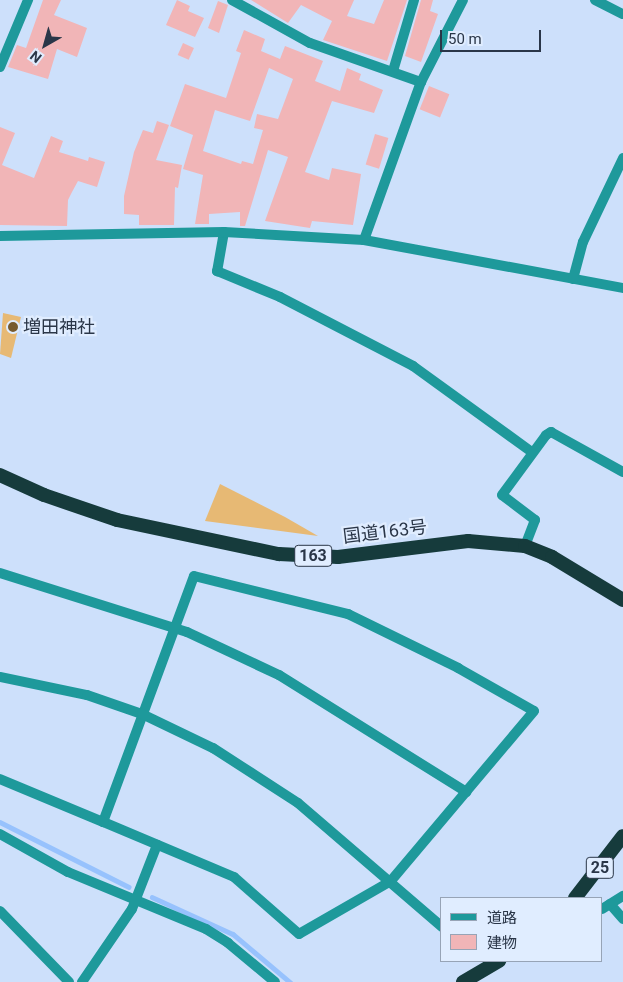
<!DOCTYPE html>
<meta charset="utf-8">
<style>
body{margin:0}
#map{position:relative;width:623px;height:982px;overflow:hidden;background:#cde0fb;font-family:Roboto,"Noto Sans JP",sans-serif}
div>[style]{position:absolute}
.green>*{inset:0;background:#e7b974}
.stream>*{height:4.5px;margin:-2.25px;padding:0 2.25px;transform-origin:2.25px;border-radius:2.25px;background:#97c2fd}
.building>*{inset:0;background:#f1b5b7;transform-origin:0 0}
.minor>*{height:10px;margin:-5px;padding:0 5px;transform-origin:5px;border-radius:5px;background:#1e999b}
.tertiary>*{height:10px;margin:-5px;padding:0 5px;transform-origin:5px;border-radius:5px;background:#1e999b}
.trunk>*{height:14px;margin:-7px;padding:0 7px;transform-origin:7px;border-radius:7px;background:#163b3c}
.dots>*{width:14px;height:14px;translate:-50% -50%;box-sizing:border-box;border:2px solid #e0edff;border-radius:50%}
span{translate:-50% -50%;white-space:nowrap;text-align:center;line-height:1.15;-webkit-text-stroke:4.5px #e0edff;paint-order:stroke}
.shield-label span{padding:1px 4px;background:#e0edff;border:1px solid;border-radius:4px;-webkit-text-stroke-width:0}
.shield-label{font-size:16px;color:#2a3648;font-weight:700}
.poi-label{font-size:18px;color:#2a3648}
.left{translate:0 -50%;text-align:left}
.street-label{font-size:18px;color:#2a3648}
.legend{position:absolute;left:440px;top:897px;width:162px;height:65px;box-sizing:border-box;background:#e0edff;border:1px solid #97a4b6;margin:0;padding:6px 9px;list-style:none;font-size:15px;color:#2a3648}
.legend li{display:flex;align-items:center;gap:10px;height:25px}
.legend b{width:25px;border:1px solid #97a4b6}
.north{position:absolute;left:20px;top:20px;width:50px;height:50px;-webkit-text-stroke:4px #e0edff;paint-order:stroke;rotate:218deg;font-size:14px;font-weight:700;line-height:20px;text-align:center;color:#2a3648}
.north::after{content:'';display:block;margin:auto;width:18px;height:22px;background:#2a3648;clip-path:polygon(50% 0,100% 100%,50% 72%,0 100%)}
.scale{position:absolute;left:440px;top:30px;width:101px;height:22px;box-sizing:border-box;border:2px solid #2a3648;border-top:0;padding-left:6px;font-size:15px;line-height:18px;white-space:nowrap;color:#2a3648;-webkit-text-stroke:4px #e0edff;paint-order:stroke}
</style>
<div id="map">
<div class="green">
<i style="clip-path:polygon(3px 313px,21px 317px,11px 358px,0 354px)"></i>
<i style="clip-path:polygon(220px 484px,285px 517px,318px 536px,205px 521px)"></i>
</div>
<div class="stream">
<i style="left:0;top:822px;width:144px;rotate:26.7deg"></i>
<i style="left:152px;top:897px;width:89px;rotate:24.6deg"></i>
<i style="left:233px;top:934px;width:75px;rotate:40.1deg"></i>
</div>
<div class="building">
<i style="clip-path:polygon(43px 0,61px 0,54px 15px,87px 28px,77px 57px,57px 49px,48px 79px,8px 67px,17px 45px,26px 48px)"></i>
<i style="clip-path:polygon(177px 0,190px 6px,188px 11px,204px 18px,195px 37px,166px 25px)"></i>
<i style="clip-path:polygon(251px 0,354px 0,347px 16px,374px 24px,384px 0,407px 0,387px 61px,323px 40px,332px 21px,301px 5px,288px 23px)"></i>
<i style="clip-path:polygon(421px 0,433px 0,430px 11px,438px 14px,421px 62px,405px 56px)"></i>
<i style="clip-path:polygon(218px 1px,228px 5px,219px 33px,208px 28px)"></i>
<i style="clip-path:polygon(evenodd,244px 30px,265px 39px,261px 51px,280px 59px,285px 46px,323px 61px,315px 81px,340px 91px,347px 68px,361px 74px,359px 80px,383px 90px,374px 113px,332px 101px,305px 172px,329px 180px,332px 168px,361px 174px,353px 225px,312px 221px,310px 228px,265px 221px,288px 157px,268px 150px,245px 226px,240px 226px,240px 212px,209px 214px,209px 224px,195px 224px,203px 175px,183px 169px,193px 135px,170px 126px,185px 84px,226px 98px,241px 53px,236px 51px,244px 30px,269px 68px,293px 79px,278px 119px,257px 114px,254px 128px,263px 130px,253px 164px,242px 161px,241px 164px,203px 151px,215px 110px,250px 121px,269px 68px)"></i>
<i style="left:183px;top:43px;width:12px;height:13px;rotate:24deg"></i>
<i style="left:429px;top:86px;width:22px;height:25px;rotate:22deg"></i>
<i style="clip-path:polygon(157px 121px,169px 125px,156px 160px,182px 165px,178px 188px,175px 187px,174px 225px,139px 225px,139px 215px,124px 214px,124px 196px,134px 152px,143px 130px,153px 133px)"></i>
<i style="clip-path:polygon(0 127px,15px 133px,2px 165px,34px 178px,51px 136px,63px 141px,59px 152px,88px 161px,89px 157px,105px 162px,97px 187px,78px 181px,72px 192px,68px 200px,67px 226px,0 225px)"></i>
<i style="left:375px;top:134px;width:14px;height:32px;rotate:17deg"></i>
</div>
<div class="minor">
<i style="left:232px;top:0;width:89px;rotate:28.9deg"></i>
<i style="left:310px;top:43px;width:118px;rotate:19.4deg"></i>
<i style="left:595px;top:0;width:31px;rotate:27deg"></i>
<i style="left:0;top:67px;width:73px;rotate:-67.3deg"></i>
<i style="left:393px;top:71px;width:74px;rotate:-73.5deg"></i>
<i style="left:224px;top:232px;width:40px;rotate:100deg"></i>
<i style="left:217px;top:271px;width:68px;rotate:22.4deg"></i>
<i style="left:280px;top:297px;width:150px;rotate:27.4deg"></i>
<i style="left:413px;top:366px;width:147px;rotate:35.9deg"></i>
<i style="left:0;top:236px;width:224px;rotate:-1deg"></i>
<i style="left:224px;top:232px;width:140px;rotate:3.3deg"></i>
<i style="left:364px;top:240px;width:263px;rotate:10.5deg"></i>
<i style="left:364px;top:240px;width:168px;rotate:-70.2deg"></i>
<i style="left:421px;top:82px;width:92px;rotate:-62.9deg"></i>
<i style="left:573px;top:279px;width:38px;rotate:-75deg"></i>
<i style="left:583px;top:242px;width:93px;rotate:-64.5deg"></i>
<i style="left:525px;top:546px;width:28px;rotate:-69deg"></i>
<i style="left:535px;top:520px;width:41px;rotate:-142.9deg"></i>
<i style="left:502px;top:495px;width:74px;rotate:-53.7deg"></i>
<i style="left:546px;top:435px;width:6px;rotate:-31deg"></i>
<i style="left:551px;top:432px;width:82px;rotate:29.1deg"></i>
<i style="left:0;top:573px;width:196px;rotate:17.5deg"></i>
<i style="left:187px;top:632px;width:102px;rotate:25.1deg"></i>
<i style="left:279px;top:675px;width:221px;rotate:32deg"></i>
<i style="left:194px;top:576px;width:159px;rotate:13.9deg"></i>
<i style="left:348px;top:614px;width:123px;rotate:26.1deg"></i>
<i style="left:458px;top:668px;width:87px;rotate:29.5deg"></i>
<i style="left:534px;top:711px;width:222px;rotate:130.1deg"></i>
<i style="left:391px;top:881px;width:106px;rotate:150.1deg"></i>
<i style="left:299px;top:934px;width:86px;rotate:-138.8deg"></i>
<i style="left:234px;top:877px;width:142px;rotate:-157.2deg"></i>
<i style="left:103px;top:822px;width:262px;rotate:-69.7deg"></i>
<i style="left:0;top:779px;width:112px;rotate:22.7deg"></i>
<i style="left:0;top:834px;width:78px;rotate:29.2deg"></i>
<i style="left:68px;top:872px;width:149px;rotate:22.4deg"></i>
<i style="left:206px;top:929px;width:26px;rotate:32deg"></i>
<i style="left:228px;top:943px;width:61px;rotate:39.7deg"></i>
<i style="left:610px;top:904px;width:20px;rotate:49deg"></i>
<i style="left:602px;top:909px;width:25px;rotate:-32deg"></i>
<i style="left:0;top:911px;width:99px;rotate:45.8deg"></i>
<i style="left:82px;top:982px;width:88px;rotate:-55.6deg"></i>
<i style="left:132px;top:909px;width:69px;rotate:-68.7deg"></i>
</div>
<div class="tertiary">
<i style="left:0;top:677px;width:89px;rotate:11.7deg"></i>
<i style="left:87px;top:695px;width:58px;rotate:19.1deg"></i>
<i style="left:142px;top:714px;width:79px;rotate:25.6deg"></i>
<i style="left:213px;top:748px;width:101px;rotate:32.9deg"></i>
<i style="left:298px;top:803px;width:190px;rotate:40.7deg"></i>
</div>
<div class="trunk">
<i style="left:0;top:475px;width:48px;rotate:24.4deg"></i>
<i style="left:44px;top:495px;width:77px;rotate:18.9deg"></i>
<i style="left:117px;top:520px;width:166px;rotate:11.9deg"></i>
<i style="left:279px;top:554px;width:59px;rotate:2.9deg"></i>
<i style="left:338px;top:557px;width:131px;rotate:-7deg"></i>
<i style="left:468px;top:541px;width:57px;rotate:5deg"></i>
<i style="left:525px;top:546px;width:29px;rotate:22deg"></i>
<i style="left:552px;top:557px;width:83px;rotate:31.2deg"></i>
<i style="left:575px;top:898px;width:78px;rotate:-52.3deg"></i>
<i style="left:463px;top:982px;width:42px;rotate:-30.3deg"></i>
</div>
<div class="dots">
<i style="left:13px;top:327px;background:#775b2e"></i>
</div>
<div class="shield-label">
<span style="left:313px;top:556px">163</span>
<span style="left:600px;top:868px">25</span>
</div>
<div class="poi-label">
<span class="left" style="left:23px;top:327px">増田神社</span>
</div>
<div class="street-label">
<span style="left:385px;top:532px;rotate:-7deg">国道163号</span>
</div>
<ul class="legend">
<li><b style="height:6px;background:#1e999b"></b>道路</li>
<li><b style="height:14px;background:#f1b5b7"></b>建物</li>
</ul>
<div class="north">N</div>
<div class="scale">50 m</div>
</div>
